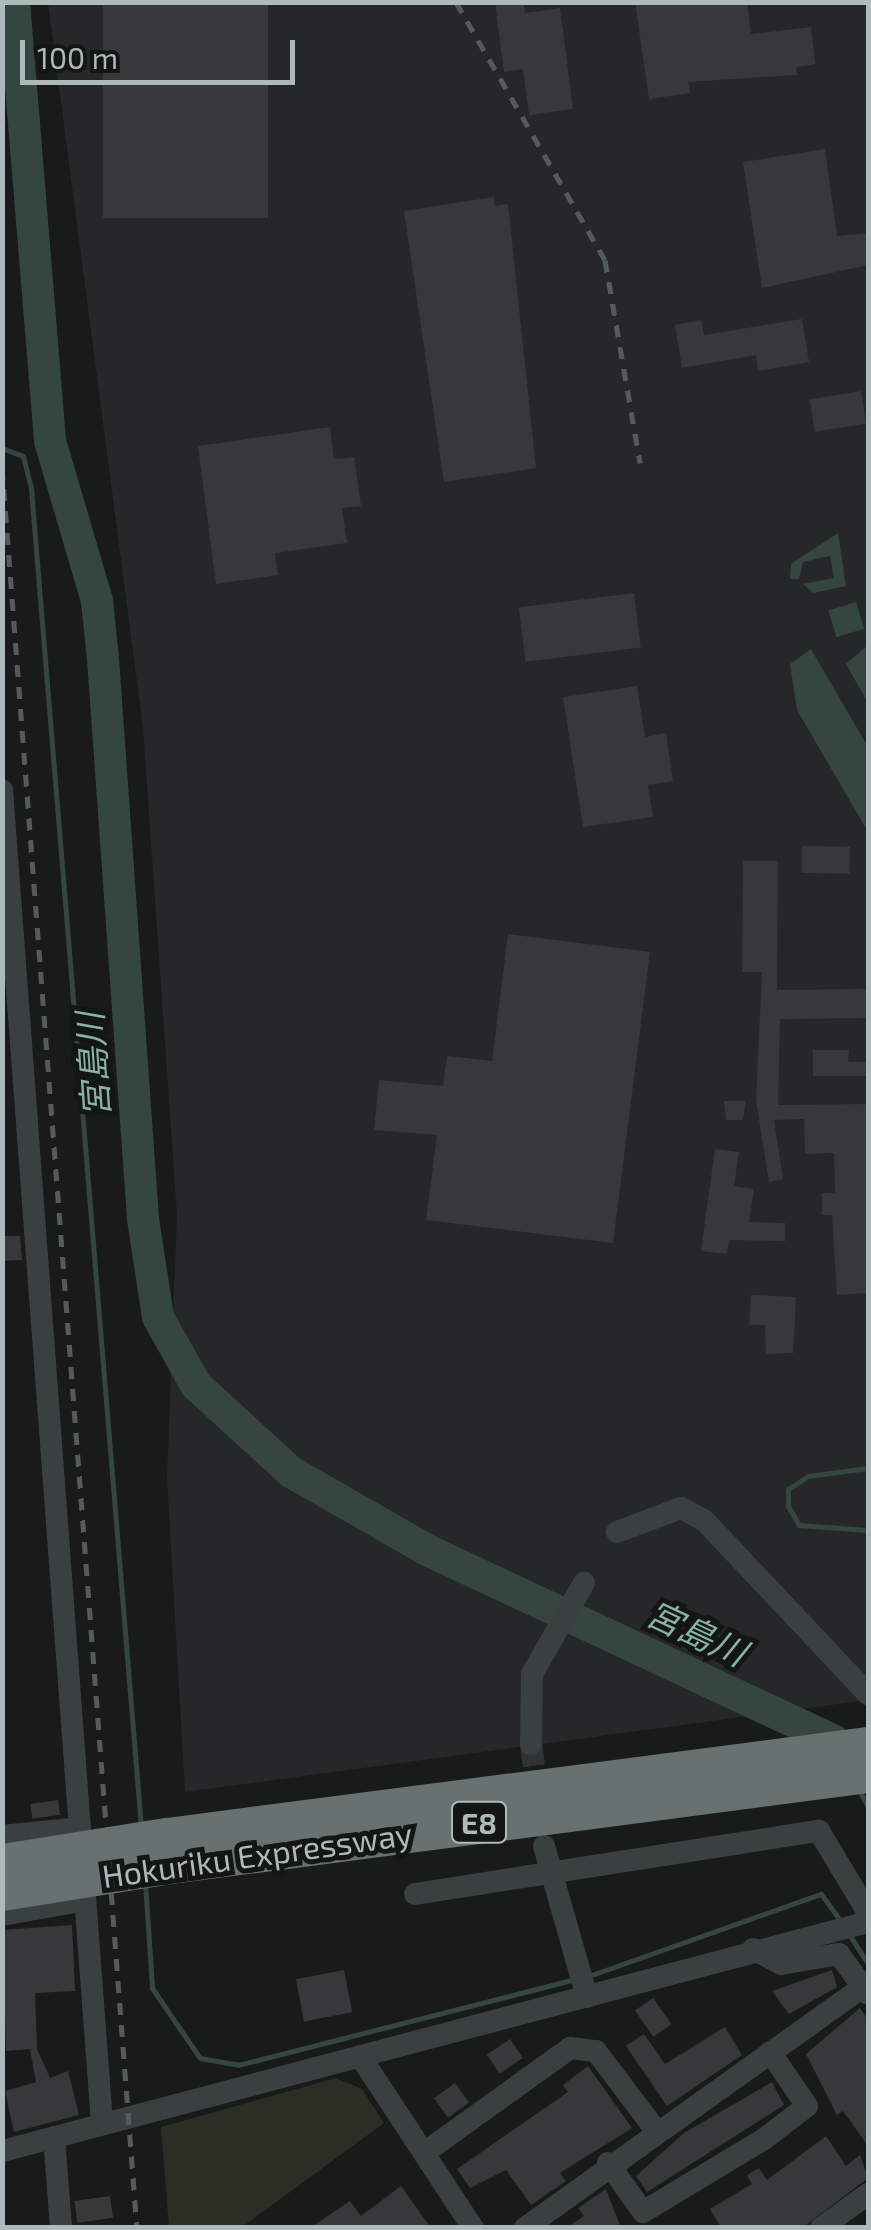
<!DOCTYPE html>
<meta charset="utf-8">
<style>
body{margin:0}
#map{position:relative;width:871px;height:2230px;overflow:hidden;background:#191b1b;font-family:"Exo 2","Noto Sans JP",sans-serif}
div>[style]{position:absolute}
.built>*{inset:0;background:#252728}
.green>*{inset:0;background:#2a2e25}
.water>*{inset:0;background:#354540;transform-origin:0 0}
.stream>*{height:5px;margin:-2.5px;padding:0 2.5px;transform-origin:2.5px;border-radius:2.5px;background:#354540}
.river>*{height:32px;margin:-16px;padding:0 16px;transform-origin:16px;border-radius:16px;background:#354540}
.building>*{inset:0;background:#36393a;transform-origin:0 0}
.minor-tunnel>*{height:22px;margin-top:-11px;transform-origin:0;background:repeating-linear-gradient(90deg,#2f3333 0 22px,transparent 0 33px)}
.minor>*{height:22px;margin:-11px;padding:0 11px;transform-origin:11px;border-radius:11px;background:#3a3f40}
.highway>*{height:35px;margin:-17.5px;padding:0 17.5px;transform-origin:17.5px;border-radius:17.5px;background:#677170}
.rail>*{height:5px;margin-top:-2.5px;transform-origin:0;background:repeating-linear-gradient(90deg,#545b5b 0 12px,transparent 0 22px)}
.highway-bridge>*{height:35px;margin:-17.5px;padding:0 17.5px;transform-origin:17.5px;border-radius:17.5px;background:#677170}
span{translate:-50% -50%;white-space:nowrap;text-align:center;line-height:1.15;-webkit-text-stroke:10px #141616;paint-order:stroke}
.shield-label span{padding:2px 8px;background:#141616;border:2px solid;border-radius:8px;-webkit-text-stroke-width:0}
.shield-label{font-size:30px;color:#adbab9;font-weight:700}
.street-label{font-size:32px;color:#adbab9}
.water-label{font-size:35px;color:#87b2a6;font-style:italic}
.frame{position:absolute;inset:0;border:5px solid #adbab9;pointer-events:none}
.scale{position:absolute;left:20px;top:40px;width:275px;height:45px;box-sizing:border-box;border:5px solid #adbab9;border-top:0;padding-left:12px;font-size:30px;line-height:35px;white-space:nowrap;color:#adbab9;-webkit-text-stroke:8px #141616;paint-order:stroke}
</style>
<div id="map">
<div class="built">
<i style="clip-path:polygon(48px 3px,868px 3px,868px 1700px,185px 1792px,167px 1478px,177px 1215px,143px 728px)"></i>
</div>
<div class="green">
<i style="clip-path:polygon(336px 2078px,362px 2089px,384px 2123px,242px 2227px,169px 2227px,161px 2127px)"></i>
</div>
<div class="water">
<i style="clip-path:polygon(838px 533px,846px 586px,813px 593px,803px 584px,834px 578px,830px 556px,803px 562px,799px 579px,790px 579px,791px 564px)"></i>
<i style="left:856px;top:602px;width:28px;height:29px;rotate:73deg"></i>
<i style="clip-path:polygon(868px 645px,868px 703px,846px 664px)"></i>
<i style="clip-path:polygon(811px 649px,868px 747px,868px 832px,797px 710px,790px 664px)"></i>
</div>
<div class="stream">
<i style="left:2px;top:448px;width:22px;rotate:21deg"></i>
<i style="left:23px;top:456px;width:34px;rotate:76deg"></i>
<i style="left:31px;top:489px;width:1342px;rotate:85.3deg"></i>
<i style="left:868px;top:1468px;width:61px;rotate:172.4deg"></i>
<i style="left:808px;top:1476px;width:24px;rotate:147deg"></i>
<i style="left:788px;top:1489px;width:17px;rotate:90deg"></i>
<i style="left:788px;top:1506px;width:22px;rotate:60deg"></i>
<i style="left:799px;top:1525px;width:69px;rotate:4.1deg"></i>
<i style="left:860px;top:1792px;width:17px;rotate:62deg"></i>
<i style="left:145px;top:1882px;width:106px;rotate:86.2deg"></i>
<i style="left:152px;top:1988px;width:85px;rotate:55.6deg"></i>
<i style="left:200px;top:2058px;width:39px;rotate:10deg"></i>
<i style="left:238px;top:2065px;width:348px;rotate:-14.3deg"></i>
<i style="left:850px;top:1936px;width:33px;rotate:57deg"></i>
<i style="left:586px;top:1977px;width:249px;rotate:-19.5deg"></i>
<i style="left:821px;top:1894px;width:34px;rotate:54deg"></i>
</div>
<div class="river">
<i style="left:14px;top:2px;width:440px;rotate:85.3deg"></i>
<i style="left:50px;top:441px;width:167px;rotate:73.6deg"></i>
<i style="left:97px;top:601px;width:58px;rotate:84.1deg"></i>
<i style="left:103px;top:659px;width:561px;rotate:85.91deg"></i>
<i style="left:143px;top:1219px;width:99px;rotate:81.3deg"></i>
<i style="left:158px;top:1317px;width:78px;rotate:60.8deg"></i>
<i style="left:196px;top:1385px;width:129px;rotate:42.5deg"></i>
<i style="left:291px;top:1472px;width:157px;rotate:29.8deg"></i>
<i style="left:427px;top:1550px;width:448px;rotate:25.1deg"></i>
</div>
<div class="building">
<i style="left:103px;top:2px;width:165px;height:216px"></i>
<i style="clip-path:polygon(495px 2px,524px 2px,525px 13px,560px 8px,573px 109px,529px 115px,523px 69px,504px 72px)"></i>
<i style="clip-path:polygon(635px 2px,747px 2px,751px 34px,811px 27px,815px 64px,796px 67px,797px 75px,688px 82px,690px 93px,649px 99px)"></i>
<i style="clip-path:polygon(825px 149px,837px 236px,868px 233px,868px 265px,762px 288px,743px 162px)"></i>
<i style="clip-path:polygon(494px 197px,495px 206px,508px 204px,536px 468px,444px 482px,404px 211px)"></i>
<i style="clip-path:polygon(802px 319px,809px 362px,758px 371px,756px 355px,682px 368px,675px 325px,701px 320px,704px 335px)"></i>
<i style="left:861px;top:391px;width:33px;height:52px;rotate:81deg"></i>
<i style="clip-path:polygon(330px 427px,334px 459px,354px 457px,361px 506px,342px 508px,347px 543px,275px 553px,278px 575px,216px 584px,198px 446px)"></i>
<i style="left:634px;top:593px;width:55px;height:116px;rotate:83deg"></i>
<i style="clip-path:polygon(637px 686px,645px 737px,666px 733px,673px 781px,648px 785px,653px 817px,583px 827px,563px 697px)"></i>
<i style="left:802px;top:846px;width:48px;height:27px;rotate:1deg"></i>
<i style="clip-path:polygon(743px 861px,778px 861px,777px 990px,868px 989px,868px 1018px,780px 1019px,778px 1105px,868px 1104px,868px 1293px,837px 1295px,832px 1215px,822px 1215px,822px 1193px,835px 1193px,834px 1153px,805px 1154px,804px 1119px,774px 1120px,783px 1179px,769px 1182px,756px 1100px,762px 972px,742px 972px)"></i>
<i style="clip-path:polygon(508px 934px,650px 952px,613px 1243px,426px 1220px,437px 1135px,374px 1130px,379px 1080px,443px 1086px,447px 1056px,492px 1061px)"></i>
<i style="clip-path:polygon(813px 1050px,849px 1050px,848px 1062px,868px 1062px,868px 1076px,813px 1076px)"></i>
<i style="clip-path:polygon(724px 1101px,746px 1101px,743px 1120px,726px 1120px)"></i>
<i style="clip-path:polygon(715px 1149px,739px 1152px,734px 1186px,754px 1189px,749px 1222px,785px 1223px,785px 1241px,729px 1240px,727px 1254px,701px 1251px)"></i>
<i style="clip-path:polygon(4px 1236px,20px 1236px,22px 1260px,2px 1261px)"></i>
<i style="clip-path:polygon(751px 1295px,796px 1297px,793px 1353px,766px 1354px,765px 1325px,749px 1325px)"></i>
<i style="left:58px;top:1800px;width:15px;height:28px;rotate:82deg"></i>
<i style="clip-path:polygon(72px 1925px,75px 1991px,35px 1993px,37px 2049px,50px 2078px,68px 2071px,79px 2115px,14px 2132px,5px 2091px,36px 2082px,30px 2049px,6px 2051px,2px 1930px)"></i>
<i style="left:344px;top:1970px;width:43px;height:49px;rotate:79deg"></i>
<i style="clip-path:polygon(832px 1970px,837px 1987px,789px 2014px,772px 1991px)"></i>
<i style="left:653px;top:1998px;width:32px;height:22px;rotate:55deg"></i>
<i style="clip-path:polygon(860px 2008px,868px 2020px,868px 2146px,843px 2111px,837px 2115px,806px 2054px)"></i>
<i style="clip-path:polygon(725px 2027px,742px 2055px,667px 2106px,626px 2046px,644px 2034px,665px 2064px)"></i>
<i style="left:510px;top:2039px;width:23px;height:28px;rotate:56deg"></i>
<i style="clip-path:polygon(588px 2066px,632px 2128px,560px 2173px,566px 2181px,531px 2205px,506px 2170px,470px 2188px,457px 2169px,568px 2092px,563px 2085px)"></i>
<i style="clip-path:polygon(772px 2082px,784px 2105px,647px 2192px,636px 2176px,684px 2133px)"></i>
<i style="left:455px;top:2083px;width:24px;height:26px;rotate:54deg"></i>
<i style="clip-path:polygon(826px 2136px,846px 2166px,860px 2155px,868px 2178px,802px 2228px,721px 2228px,710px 2209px,752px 2184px,747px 2175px,759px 2168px,767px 2180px)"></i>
<i style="clip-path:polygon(401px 2186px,431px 2228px,310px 2228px,350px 2201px,361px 2216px)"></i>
<i style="clip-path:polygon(606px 2189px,621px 2228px,566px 2228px,584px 2216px,578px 2208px)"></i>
<i style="left:110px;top:2196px;width:22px;height:36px;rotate:82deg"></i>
</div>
<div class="minor-tunnel">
<i style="left:531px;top:1744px;width:54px;rotate:82.6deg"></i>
</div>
<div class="minor">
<i style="left:2px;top:790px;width:1337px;rotate:85.71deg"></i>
<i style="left:617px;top:1532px;width:68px;rotate:-20.6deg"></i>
<i style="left:681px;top:1508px;width:26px;rotate:28deg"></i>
<i style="left:704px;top:1520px;width:239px;rotate:46.7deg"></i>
<i style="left:531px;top:1744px;width:70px;rotate:-89.2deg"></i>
<i style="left:532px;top:1674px;width:105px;rotate:-60.3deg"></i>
<i style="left:2px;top:1836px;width:77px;rotate:-5.9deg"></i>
<i style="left:544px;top:1846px;width:157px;rotate:74.1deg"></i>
<i style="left:415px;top:1894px;width:409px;rotate:-8.9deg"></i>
<i style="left:819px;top:1831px;width:96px;rotate:59.1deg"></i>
<i style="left:2px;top:1915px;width:84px;rotate:-10.2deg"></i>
<i style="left:753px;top:1949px;width:32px;rotate:28deg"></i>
<i style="left:781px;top:1964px;width:59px;rotate:-9.8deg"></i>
<i style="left:839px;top:1954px;width:49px;rotate:54.1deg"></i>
<i style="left:360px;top:2056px;width:206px;rotate:56.7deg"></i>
<i style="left:54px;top:2137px;width:91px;rotate:85.6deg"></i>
<i style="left:2px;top:2151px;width:896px;rotate:-14.81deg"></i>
<i style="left:424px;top:2153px;width:180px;rotate:-35.7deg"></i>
<i style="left:570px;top:2048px;width:26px;rotate:7deg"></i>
<i style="left:596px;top:2051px;width:96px;rotate:53deg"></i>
<i style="left:608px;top:2163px;width:60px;rotate:54.5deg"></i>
<i style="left:643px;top:2212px;width:141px;rotate:-31.1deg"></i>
<i style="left:764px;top:2139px;width:54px;rotate:-37.5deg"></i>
<i style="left:807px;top:2106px;width:65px;rotate:-124.4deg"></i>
<i style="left:525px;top:2228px;width:415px;rotate:-35.5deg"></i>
<i style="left:821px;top:2228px;width:58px;rotate:-35.9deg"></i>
</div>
<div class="highway">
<i style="left:167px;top:1835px;width:707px;rotate:-7.4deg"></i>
<i style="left:171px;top:1866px;width:703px;rotate:-7.44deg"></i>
</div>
<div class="rail">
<i style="left:456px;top:2px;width:298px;rotate:60deg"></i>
<i style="left:605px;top:260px;width:206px;rotate:80.2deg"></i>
<i style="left:2px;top:467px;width:1766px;rotate:85.62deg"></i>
</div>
<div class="highway-bridge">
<i style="left:2px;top:1861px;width:167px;rotate:-9deg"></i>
<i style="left:2px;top:1893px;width:171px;rotate:-9.1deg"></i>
</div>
<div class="shield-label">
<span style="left:479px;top:1822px">E8</span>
</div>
<div class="street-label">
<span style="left:257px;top:1854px;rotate:-8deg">Hokuriku Expressway</span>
</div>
<div class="water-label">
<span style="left:92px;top:1065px;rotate:-94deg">宮島川</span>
<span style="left:697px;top:1632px;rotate:25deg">宮島川</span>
</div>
<div class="frame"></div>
<div class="scale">100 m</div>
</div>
